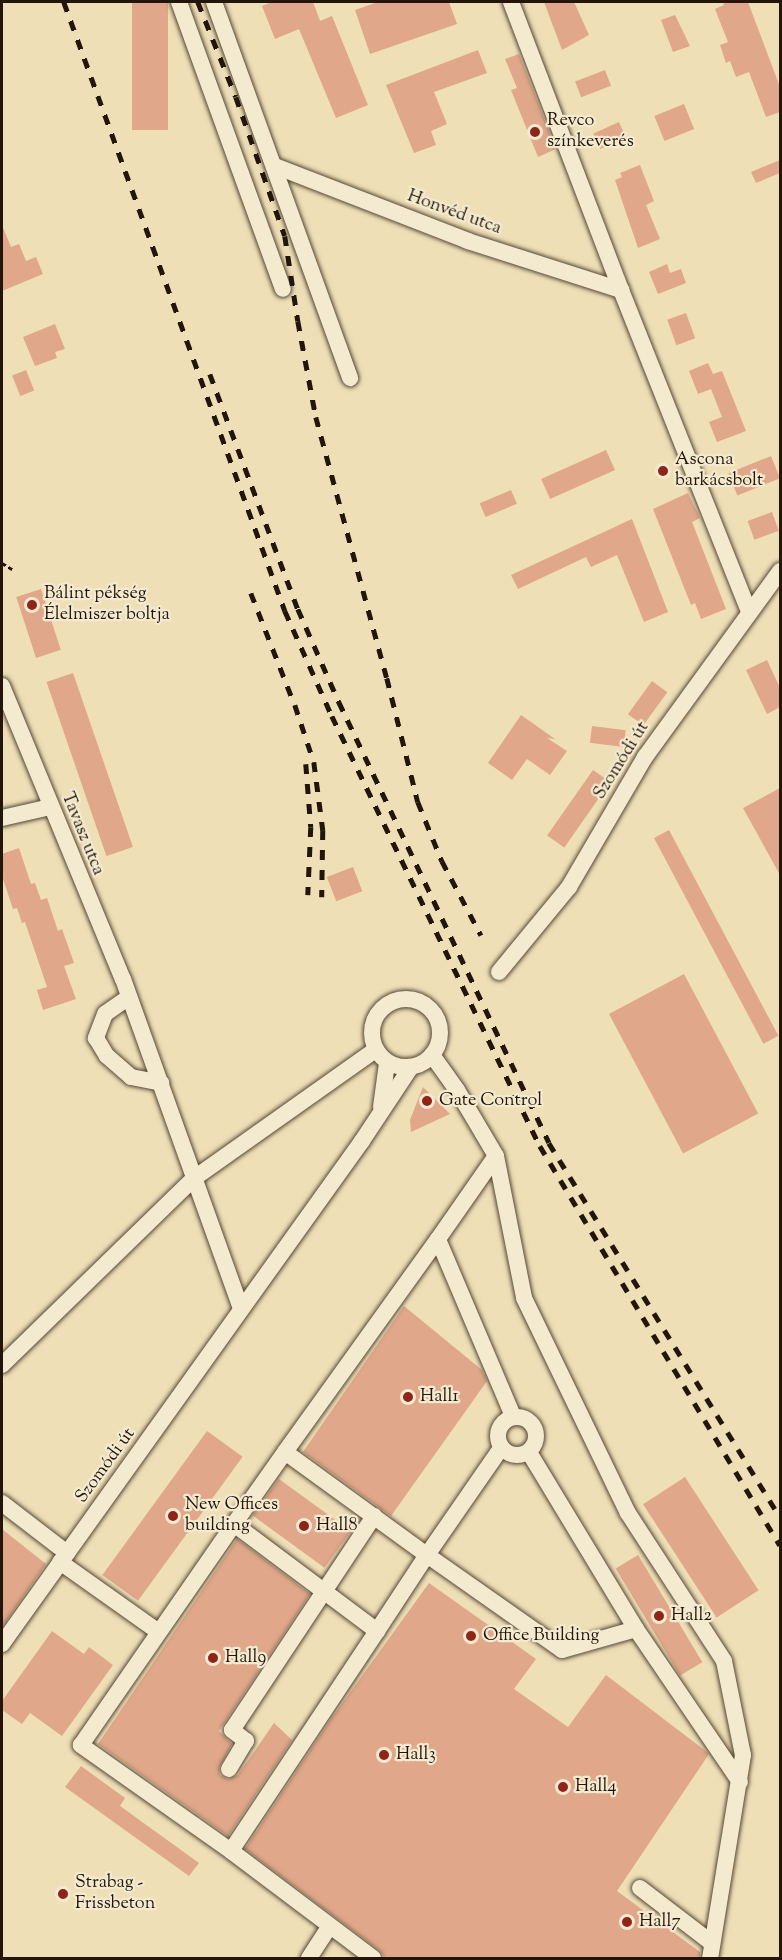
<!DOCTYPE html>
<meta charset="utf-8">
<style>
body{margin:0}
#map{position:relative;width:782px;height:1960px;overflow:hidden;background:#eedfb7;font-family:"Sorts Mill Goudy",serif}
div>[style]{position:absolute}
.building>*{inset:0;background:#e0a78a;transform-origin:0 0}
.path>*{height:3px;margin-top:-1.5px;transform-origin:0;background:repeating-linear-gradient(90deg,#23150b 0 4.5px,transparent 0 7.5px)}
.roads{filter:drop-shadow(0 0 2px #564836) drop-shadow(0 0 2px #564836)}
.minor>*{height:16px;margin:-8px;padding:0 8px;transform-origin:8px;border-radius:8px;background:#f4ead0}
.minor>.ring{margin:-8px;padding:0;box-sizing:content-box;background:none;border:16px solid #f4ead0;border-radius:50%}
.rail>*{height:4.5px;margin-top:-2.25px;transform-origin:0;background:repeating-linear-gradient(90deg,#23150b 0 10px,transparent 0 20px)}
.dots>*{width:16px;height:16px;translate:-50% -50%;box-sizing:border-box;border:3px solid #f4ead0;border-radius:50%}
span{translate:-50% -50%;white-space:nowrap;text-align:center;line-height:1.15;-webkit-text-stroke:4.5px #f4ead0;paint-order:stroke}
.poi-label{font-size:18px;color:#23150b}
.left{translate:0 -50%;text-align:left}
.street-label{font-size:18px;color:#23150b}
.frame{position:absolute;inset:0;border:3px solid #23150b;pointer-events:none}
</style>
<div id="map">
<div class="building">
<i style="left:132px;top:2px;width:36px;height:128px"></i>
<i style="clip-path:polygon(272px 2px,313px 2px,320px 21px,332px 16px,368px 105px,336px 118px,299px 29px,275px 39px,262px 6px)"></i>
<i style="clip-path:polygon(378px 2px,449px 2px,457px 24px,370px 54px,355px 10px)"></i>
<i style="clip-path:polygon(544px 2px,574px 2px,589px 35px,562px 50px)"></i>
<i style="clip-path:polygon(723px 2px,748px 2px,780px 87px,780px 112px,766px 117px,749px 72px,736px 77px,730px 61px,726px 63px,720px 45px,728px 42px,715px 9px,724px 5px)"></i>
<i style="clip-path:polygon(675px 15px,690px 46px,673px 52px,661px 20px)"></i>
<i style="clip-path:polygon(478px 50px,487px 73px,434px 92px,447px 124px,431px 131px,436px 145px,414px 153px,386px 85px)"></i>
<i style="clip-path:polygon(519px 54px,556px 149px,538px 157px,511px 90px,517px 88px,505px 59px)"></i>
<i style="left:605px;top:70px;width:17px;height:32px;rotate:69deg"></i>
<i style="left:684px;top:104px;width:27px;height:32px;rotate:68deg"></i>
<i style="left:619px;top:122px;width:17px;height:28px;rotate:66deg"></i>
<i style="clip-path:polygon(780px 160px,780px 173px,756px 183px,751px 172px)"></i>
<i style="clip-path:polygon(640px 165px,654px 201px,646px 205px,660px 239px,638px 248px,615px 180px,622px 177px,620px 173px)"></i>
<i style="clip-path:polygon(2px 225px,11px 247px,19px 244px,26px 261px,36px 257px,43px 274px,2px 291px)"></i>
<i style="clip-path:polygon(667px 264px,670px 273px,681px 269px,686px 283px,658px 294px,649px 272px)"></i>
<i style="left:686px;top:313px;width:27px;height:20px;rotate:70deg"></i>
<i style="clip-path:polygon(55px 324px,65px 349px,55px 352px,57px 358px,35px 366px,23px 337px)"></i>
<i style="clip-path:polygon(708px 363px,713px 374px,722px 371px,746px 431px,717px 442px,709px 422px,722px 417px,711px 389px,698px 394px,689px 371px)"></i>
<i style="left:26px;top:370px;width:22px;height:15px;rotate:68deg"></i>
<i style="left:606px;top:450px;width:22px;height:71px;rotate:66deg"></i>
<i style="left:771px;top:456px;width:24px;height:46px;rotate:68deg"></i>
<i style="left:511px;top:490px;width:15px;height:34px;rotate:67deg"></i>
<i style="clip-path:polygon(688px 493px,700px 518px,692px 522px,726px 609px,701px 619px,695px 603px,691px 605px,653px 509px)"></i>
<i style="left:772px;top:512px;width:20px;height:26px;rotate:70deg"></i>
<i style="clip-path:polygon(632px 519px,668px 612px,644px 622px,617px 555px,591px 567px,586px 557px,518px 589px,511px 575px)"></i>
<i style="left:41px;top:589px;width:64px;height:26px;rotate:72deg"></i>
<i style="clip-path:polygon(767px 660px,780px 688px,780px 707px,767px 714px,746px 670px)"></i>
<i style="left:73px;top:673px;width:184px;height:28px;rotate:71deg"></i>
<i style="left:652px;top:681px;width:19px;height:41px;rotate:36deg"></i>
<i style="clip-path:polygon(521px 715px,555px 739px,547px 738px,567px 751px,550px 775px,527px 759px,512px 780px,488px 763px)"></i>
<i style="left:592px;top:726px;width:34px;height:17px;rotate:7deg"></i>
<i style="left:593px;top:770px;width:21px;height:80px;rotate:35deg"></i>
<i style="clip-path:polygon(780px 788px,780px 875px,743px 808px)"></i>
<i style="left:669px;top:830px;width:233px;height:17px;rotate:62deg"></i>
<i style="clip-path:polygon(19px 848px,31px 884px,35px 883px,41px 900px,47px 898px,58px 931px,62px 929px,74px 963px,64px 966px,76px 999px,43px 1010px,37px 990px,47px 987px,25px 922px,22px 923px,17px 908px,13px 909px,2px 876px,2px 854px)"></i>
<i style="left:353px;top:867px;width:26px;height:28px;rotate:69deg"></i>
<i style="left:684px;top:974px;width:158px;height:85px;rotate:62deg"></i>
<i style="clip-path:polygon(423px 1087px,450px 1114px,411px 1132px,410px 1120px)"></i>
<i style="clip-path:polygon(404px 1306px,482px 1370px,487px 1381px,391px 1516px,303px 1452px)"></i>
<i style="left:207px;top:1431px;width:44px;height:178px;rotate:36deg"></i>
<i style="left:685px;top:1477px;width:135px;height:50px;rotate:57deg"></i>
<i style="left:279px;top:1479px;width:89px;height:45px;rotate:36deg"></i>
<i style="clip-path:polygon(2px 1529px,46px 1564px,2px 1627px)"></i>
<i style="clip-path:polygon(237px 1539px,310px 1594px,219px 1731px,232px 1744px,219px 1768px,220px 1775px,228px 1779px,238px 1775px,274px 1723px,292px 1740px,228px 1836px,98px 1744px)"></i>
<i style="left:638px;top:1555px;width:125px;height:26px;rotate:59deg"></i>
<i style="clip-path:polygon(429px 1583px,536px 1659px,514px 1689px,568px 1727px,606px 1675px,707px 1752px,709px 1754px,617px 1891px,700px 1952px,700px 1959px,386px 1959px,379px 1950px,245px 1849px,331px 1719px)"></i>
<i style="clip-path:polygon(52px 1631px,84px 1654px,89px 1647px,113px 1665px,62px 1736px,30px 1713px,22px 1724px,2px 1710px,2px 1701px)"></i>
<i style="clip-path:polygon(81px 1766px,125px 1798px,120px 1806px,199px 1863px,189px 1876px,65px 1787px)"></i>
</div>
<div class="path">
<i style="left:2px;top:563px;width:12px;rotate:31deg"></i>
</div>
<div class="roads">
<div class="minor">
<i style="left:179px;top:2px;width:305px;rotate:70.1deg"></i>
<i style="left:214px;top:2px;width:400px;rotate:70.1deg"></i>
<i style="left:511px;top:2px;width:308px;rotate:69.1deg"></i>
<i style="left:621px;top:290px;width:347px;rotate:68.3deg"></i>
<i style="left:275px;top:166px;width:207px;rotate:21.2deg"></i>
<i style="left:468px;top:241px;width:161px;rotate:17.8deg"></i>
<i style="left:2px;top:686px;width:317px;rotate:67.6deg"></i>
<i style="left:123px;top:979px;width:350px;rotate:70.3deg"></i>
<i style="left:2px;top:818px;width:45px;rotate:-12.8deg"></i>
<i style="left:46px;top:808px;width:6px;rotate:-59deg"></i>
<i style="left:499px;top:972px;width:110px;rotate:-50.5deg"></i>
<i style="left:569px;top:887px;width:151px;rotate:-59.7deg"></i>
<i style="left:645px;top:757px;width:230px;rotate:-54deg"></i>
<i style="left:129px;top:997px;width:29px;rotate:145deg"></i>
<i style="left:105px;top:1014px;width:26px;rotate:111deg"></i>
<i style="left:96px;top:1038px;width:21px;rotate:59deg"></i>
<i style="left:107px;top:1056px;width:32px;rotate:41deg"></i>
<i style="left:131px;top:1077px;width:31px;rotate:11deg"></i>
<i class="ring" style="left:372px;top:999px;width:52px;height:52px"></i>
<i style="left:432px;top:1055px;width:43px;rotate:54.5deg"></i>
<i style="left:457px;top:1090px;width:77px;rotate:59.4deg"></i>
<i style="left:381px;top:1107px;width:44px;rotate:-82.2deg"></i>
<i style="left:438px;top:1239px;width:262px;rotate:125.7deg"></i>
<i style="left:285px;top:1452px;width:175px;rotate:36deg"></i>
<i style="left:427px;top:1555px;width:130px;rotate:-55.3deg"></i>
<i style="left:2px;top:1365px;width:267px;rotate:-44.2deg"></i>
<i style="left:193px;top:1179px;width:223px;rotate:-35.3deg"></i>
<i style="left:513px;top:1416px;width:192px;rotate:-113deg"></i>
<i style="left:438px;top:1239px;width:101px;rotate:-55.1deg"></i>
<i style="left:496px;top:1156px;width:145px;rotate:78.8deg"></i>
<i style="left:524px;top:1298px;width:239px;rotate:64.2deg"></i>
<i style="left:628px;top:1513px;width:176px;rotate:57deg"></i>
<i style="left:724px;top:1661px;width:96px;rotate:78.6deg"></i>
<i style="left:743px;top:1755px;width:206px;rotate:99.2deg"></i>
<i class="ring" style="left:498px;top:1417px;width:22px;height:22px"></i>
<i style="left:2px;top:1503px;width:82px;rotate:37.6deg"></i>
<i style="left:234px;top:1524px;width:179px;rotate:36.8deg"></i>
<i style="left:377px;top:1631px;width:264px;rotate:123.6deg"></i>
<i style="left:231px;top:1851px;width:184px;rotate:-144.8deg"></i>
<i style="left:81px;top:1745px;width:269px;rotate:-55.3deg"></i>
<i style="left:234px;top:1524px;width:88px;rotate:-54.7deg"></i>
<i style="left:60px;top:1562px;width:121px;rotate:35.3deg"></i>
<i style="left:636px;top:1629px;width:185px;rotate:55.8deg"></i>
<i style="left:377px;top:1631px;width:91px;rotate:-56.7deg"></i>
<i style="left:427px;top:1555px;width:165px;rotate:35.1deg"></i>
<i style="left:562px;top:1650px;width:77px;rotate:-15.8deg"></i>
<i style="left:636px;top:1629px;width:207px;rotate:-121.2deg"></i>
<i style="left:2px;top:1644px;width:619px;rotate:-54.41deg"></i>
<i style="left:362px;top:1141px;width:89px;rotate:-56.5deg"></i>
<i style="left:229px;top:1769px;width:33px;rotate:-59deg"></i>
<i style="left:246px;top:1741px;width:18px;rotate:-142deg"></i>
<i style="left:232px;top:1730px;width:257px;rotate:-56.4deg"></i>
<i style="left:231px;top:1851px;width:178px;rotate:37deg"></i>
<i style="left:640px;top:1888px;width:91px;rotate:37.4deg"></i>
<i style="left:309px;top:1958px;width:38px;rotate:-57deg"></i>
</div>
</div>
<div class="rail">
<i style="left:64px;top:2px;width:648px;rotate:70.05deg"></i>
<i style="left:285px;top:611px;width:115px;rotate:65.9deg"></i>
<i style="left:332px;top:716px;width:478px;rotate:64.2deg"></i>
<i style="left:540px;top:1146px;width:466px;rotate:59deg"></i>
<i style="left:198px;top:2px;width:102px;rotate:68.2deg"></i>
<i style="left:236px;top:97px;width:147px;rotate:70.6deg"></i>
<i style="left:285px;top:236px;width:86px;rotate:81.3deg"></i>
<i style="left:298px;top:321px;width:98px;rotate:79.4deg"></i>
<i style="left:316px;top:417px;width:270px;rotate:74.8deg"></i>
<i style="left:387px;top:678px;width:128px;rotate:76deg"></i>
<i style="left:418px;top:802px;width:64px;rotate:67.9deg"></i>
<i style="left:442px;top:861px;width:84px;rotate:62.2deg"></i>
<i style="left:210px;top:374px;width:251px;rotate:69.5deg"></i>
<i style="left:298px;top:609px;width:102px;rotate:66.2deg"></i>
<i style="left:339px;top:702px;width:488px;rotate:64.5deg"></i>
<i style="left:549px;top:1143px;width:440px;rotate:58.3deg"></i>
<i style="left:251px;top:593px;width:120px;rotate:68.6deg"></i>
<i style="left:295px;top:705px;width:60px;rotate:71.6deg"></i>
<i style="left:314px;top:762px;width:69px;rotate:82.5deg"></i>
<i style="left:323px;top:830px;width:67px;rotate:90.9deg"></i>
<i style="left:306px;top:764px;width:63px;rotate:85.5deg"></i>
<i style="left:311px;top:827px;width:68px;rotate:92.5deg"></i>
</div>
<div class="dots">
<i style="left:535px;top:132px;background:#8f2418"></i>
<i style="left:663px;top:471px;background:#8f2418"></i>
<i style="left:32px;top:605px;background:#8f2418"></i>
<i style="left:427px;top:1101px;background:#8f2418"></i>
<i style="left:408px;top:1397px;background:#8f2418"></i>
<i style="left:173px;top:1516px;background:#8f2418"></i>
<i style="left:304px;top:1526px;background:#8f2418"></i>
<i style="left:659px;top:1616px;background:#8f2418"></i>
<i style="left:471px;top:1636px;background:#8f2418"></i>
<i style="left:213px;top:1658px;background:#8f2418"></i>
<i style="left:384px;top:1755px;background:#8f2418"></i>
<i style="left:563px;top:1787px;background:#8f2418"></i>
<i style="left:63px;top:1894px;background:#8f2418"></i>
<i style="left:627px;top:1922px;background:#8f2418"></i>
</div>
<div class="poi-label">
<span class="left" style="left:547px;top:132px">Revco<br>színkeverés</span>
<span class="left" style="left:675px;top:471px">Ascona<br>barkácsbolt</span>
<span class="left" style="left:44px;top:605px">Bálint pékség<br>Élelmiszer boltja</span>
<span class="left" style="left:439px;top:1101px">Gate Control</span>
<span class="left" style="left:420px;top:1397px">Hall1</span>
<span class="left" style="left:185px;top:1516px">New Offices<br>building</span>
<span class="left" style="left:316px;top:1526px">Hall8</span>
<span class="left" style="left:671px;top:1616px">Hall2</span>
<span class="left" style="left:483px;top:1636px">Office Building</span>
<span class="left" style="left:225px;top:1658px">Hall9</span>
<span class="left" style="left:396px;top:1755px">Hall3</span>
<span class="left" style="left:575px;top:1787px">Hall4</span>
<span class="left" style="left:75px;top:1894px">Strabag -<br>Frissbeton</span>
<span class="left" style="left:639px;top:1922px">Hall7</span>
</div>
<div class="street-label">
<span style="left:454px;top:213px;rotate:20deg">Honvéd utca</span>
<span style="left:622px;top:761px;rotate:-58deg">Szomódi út</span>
<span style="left:82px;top:834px;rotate:68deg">Tavasz utca</span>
<span style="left:106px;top:1466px;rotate:-54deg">Szomódi út</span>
</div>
<div class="frame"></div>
</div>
